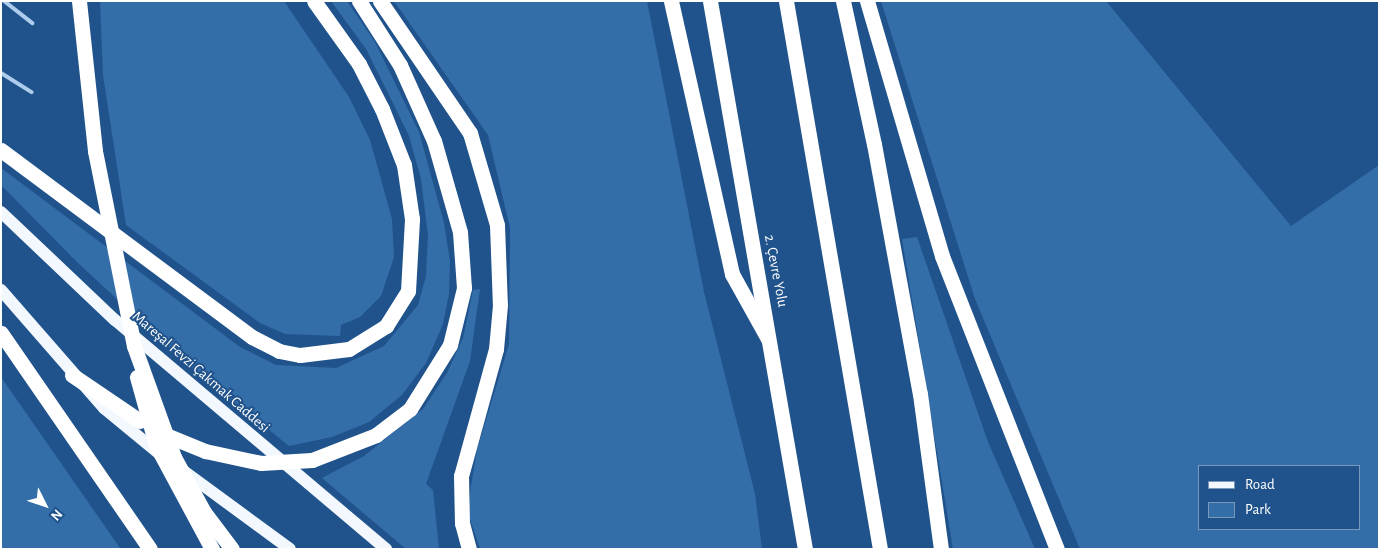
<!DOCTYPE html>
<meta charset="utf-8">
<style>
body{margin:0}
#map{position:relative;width:1380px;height:550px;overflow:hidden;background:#20538c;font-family:"Alegreya Sans",sans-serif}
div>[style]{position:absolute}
.green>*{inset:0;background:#346ea9}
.service>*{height:4px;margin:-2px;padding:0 2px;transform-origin:2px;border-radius:2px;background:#aecceb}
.primary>*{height:12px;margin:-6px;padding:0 6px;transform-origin:6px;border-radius:6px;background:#f2f8fe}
.motorway>*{height:15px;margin:-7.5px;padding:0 7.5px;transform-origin:7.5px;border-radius:7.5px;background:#fff}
.motorway-bridge>*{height:15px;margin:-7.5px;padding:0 7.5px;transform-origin:7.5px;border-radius:7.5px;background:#fff}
span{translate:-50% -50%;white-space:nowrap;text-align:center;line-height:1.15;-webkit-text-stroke:4px #20538c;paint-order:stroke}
.street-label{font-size:15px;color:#fff}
.frame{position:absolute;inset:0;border:2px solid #fff;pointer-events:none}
.legend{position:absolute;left:1198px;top:465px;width:162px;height:65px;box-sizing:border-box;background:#20538c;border:1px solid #7998ba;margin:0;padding:6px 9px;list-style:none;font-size:15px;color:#fff}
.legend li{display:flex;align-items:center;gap:10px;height:25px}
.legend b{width:25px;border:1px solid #7998ba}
.north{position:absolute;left:20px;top:480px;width:50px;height:50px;-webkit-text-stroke:4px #20538c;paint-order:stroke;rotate:131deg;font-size:14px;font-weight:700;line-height:20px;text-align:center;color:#fff}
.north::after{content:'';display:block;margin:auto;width:18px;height:22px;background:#fff;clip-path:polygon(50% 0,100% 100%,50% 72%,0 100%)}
</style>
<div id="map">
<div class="green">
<i style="clip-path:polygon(100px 1px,284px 1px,349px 97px,370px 140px,392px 219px,394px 257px,381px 296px,360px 317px,341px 325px,340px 336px,285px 334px,260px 323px,126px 225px,103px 75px)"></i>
<i style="clip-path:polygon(331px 1px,347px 1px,375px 42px,419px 132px,444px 223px,450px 261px,449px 294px,443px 324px,426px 363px,402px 395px,369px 422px,332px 437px,289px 446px,187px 364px,77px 262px,1px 185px,1px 168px,240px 347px,276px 365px,336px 368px,384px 346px,418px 305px,426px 276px,428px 235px,421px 179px,409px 136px,387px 91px,366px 49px)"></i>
<i style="clip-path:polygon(394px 1px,647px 1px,704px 292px,755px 494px,762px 549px,480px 549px,468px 513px,471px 486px,477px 450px,509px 344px,510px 228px,488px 135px)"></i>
<i style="clip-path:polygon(evenodd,881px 1px,1106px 1px,1291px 226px,1379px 165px,1379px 549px,1080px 549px,975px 299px,881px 1px,1359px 466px,1359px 529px,1199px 529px,1199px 466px,1359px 466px)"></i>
<i style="clip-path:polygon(917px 237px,988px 442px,1035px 549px,953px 549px,902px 239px)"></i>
<i style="clip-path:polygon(480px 289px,470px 361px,426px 484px,433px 490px,439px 549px,406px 549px,322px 478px,364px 456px,423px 409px,447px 373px,463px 338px,473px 290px)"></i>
<i style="clip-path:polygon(1px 377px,120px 548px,121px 549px,1px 549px)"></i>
</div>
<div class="service">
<i style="left:4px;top:1px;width:36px;rotate:38deg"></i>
<i style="left:1px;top:73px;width:36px;rotate:32deg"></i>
</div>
<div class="primary">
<i style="left:1px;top:212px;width:157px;rotate:43.5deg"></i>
<i style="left:115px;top:320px;width:355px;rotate:40.2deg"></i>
<i style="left:1px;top:290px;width:157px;rotate:48.9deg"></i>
<i style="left:104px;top:408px;width:74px;rotate:39.5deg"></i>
<i style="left:181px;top:469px;width:135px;rotate:36.3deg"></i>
</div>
<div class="motorway">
<i style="left:380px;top:1px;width:160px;rotate:55.7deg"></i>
<i style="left:470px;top:133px;width:96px;rotate:73.6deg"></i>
<i style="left:497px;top:225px;width:80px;rotate:87.9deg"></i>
<i style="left:500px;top:305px;width:44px;rotate:95.2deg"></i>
<i style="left:496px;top:349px;width:132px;rotate:105.4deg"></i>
<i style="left:461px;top:476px;width:47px;rotate:88.8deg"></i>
<i style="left:462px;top:523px;width:27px;rotate:75deg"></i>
<i style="left:671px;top:1px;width:280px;rotate:77.4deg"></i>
<i style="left:732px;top:274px;width:74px;rotate:61deg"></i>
<i style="left:710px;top:1px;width:556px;rotate:80.17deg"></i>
<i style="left:786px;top:1px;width:556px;rotate:80.27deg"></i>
<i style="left:843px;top:1px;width:146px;rotate:77.8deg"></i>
<i style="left:874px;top:144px;width:254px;rotate:79.6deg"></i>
<i style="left:920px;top:394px;width:156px;rotate:82.3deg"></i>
<i style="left:867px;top:1px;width:266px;rotate:73.6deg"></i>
<i style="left:942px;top:256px;width:315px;rotate:68.6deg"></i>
<i style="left:1px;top:150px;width:313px;rotate:36.7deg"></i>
<i style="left:252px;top:337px;width:30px;rotate:27deg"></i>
<i style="left:279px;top:351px;width:21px;rotate:11deg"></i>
<i style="left:300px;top:355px;width:49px;rotate:-7deg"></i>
<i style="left:349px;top:349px;width:44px;rotate:-31.9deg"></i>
<i style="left:386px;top:326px;width:41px;rotate:-57.8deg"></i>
<i style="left:408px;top:291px;width:72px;rotate:-86.8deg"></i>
<i style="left:412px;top:219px;width:55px;rotate:-98.4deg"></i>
<i style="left:404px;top:165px;width:60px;rotate:-111.4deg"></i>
<i style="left:382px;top:109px;width:51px;rotate:-117.1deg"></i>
<i style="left:359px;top:64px;width:77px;rotate:-125.5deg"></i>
<i style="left:1px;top:333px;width:262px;rotate:55.4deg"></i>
<i style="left:72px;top:375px;width:82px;rotate:34.1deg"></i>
<i style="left:312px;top:460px;width:69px;rotate:-21.3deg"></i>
<i style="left:376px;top:435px;width:43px;rotate:-37.4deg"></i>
<i style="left:410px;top:409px;width:75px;rotate:-58deg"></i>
<i style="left:450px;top:345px;width:59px;rotate:-76.2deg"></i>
<i style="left:464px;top:288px;width:56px;rotate:-94.1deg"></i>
<i style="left:460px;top:232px;width:95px;rotate:-105.9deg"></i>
<i style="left:434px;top:141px;width:83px;rotate:-114.1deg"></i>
<i style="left:400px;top:65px;width:76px;rotate:-122.6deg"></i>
</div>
<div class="motorway-bridge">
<i style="left:79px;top:1px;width:151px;rotate:83.9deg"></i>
<i style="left:95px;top:151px;width:199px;rotate:78.7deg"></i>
<i style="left:134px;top:346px;width:118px;rotate:70.2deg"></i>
<i style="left:174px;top:457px;width:63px;rotate:61.4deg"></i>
<i style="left:204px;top:512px;width:46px;rotate:52.9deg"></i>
<i style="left:137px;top:377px;width:71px;rotate:74.4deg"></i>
<i style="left:156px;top:445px;width:118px;rotate:61.7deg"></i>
<i style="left:161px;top:433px;width:48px;rotate:22.2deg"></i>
<i style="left:205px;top:451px;width:57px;rotate:12.1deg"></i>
<i style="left:261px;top:463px;width:51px;rotate:-3.4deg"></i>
</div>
<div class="street-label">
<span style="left:776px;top:271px;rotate:79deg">2. Çevre Yolu</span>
<span style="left:201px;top:372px;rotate:41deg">Mareşal Fevzi Çakmak Caddesi</span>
</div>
<div class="frame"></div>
<ul class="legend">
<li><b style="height:6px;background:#f2f8fe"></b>Road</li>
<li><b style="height:14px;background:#346ea9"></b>Park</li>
</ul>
<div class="north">N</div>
</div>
